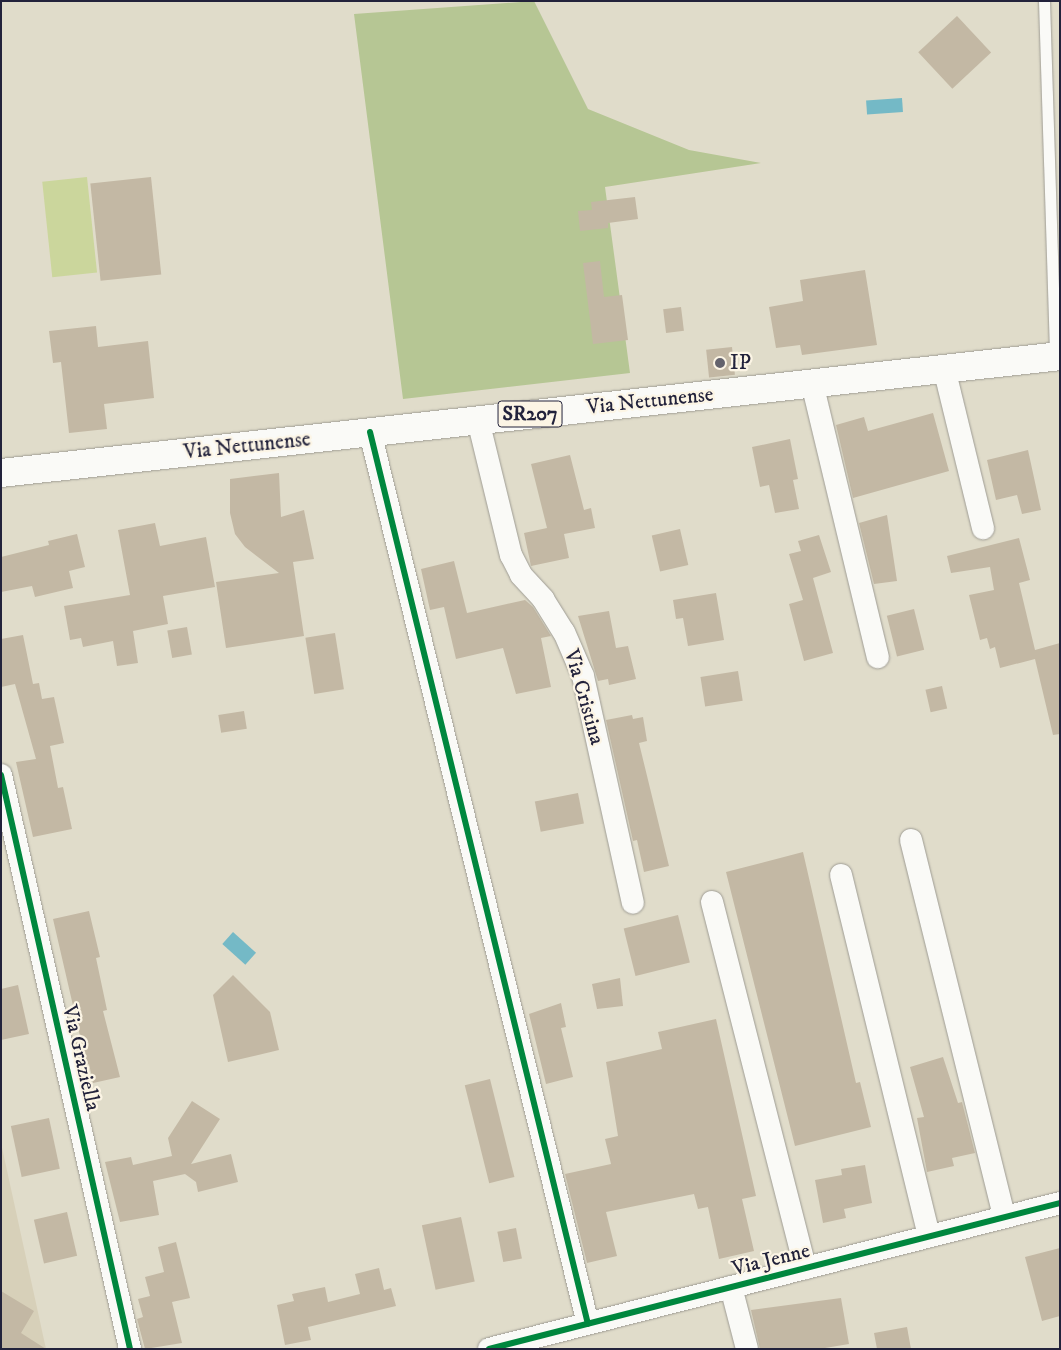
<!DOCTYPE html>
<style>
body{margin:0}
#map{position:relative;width:1061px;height:1350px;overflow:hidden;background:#e0dcca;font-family:"IM FELL DW Pica",serif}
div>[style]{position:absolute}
.built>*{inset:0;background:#d7d0b9}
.green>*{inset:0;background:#cbd69c;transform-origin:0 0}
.forest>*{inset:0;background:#b6c694}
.water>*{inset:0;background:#74b9c6;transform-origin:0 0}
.building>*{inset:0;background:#c3b8a4;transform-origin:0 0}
.roads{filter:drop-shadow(0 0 1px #9e9c94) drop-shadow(0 0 1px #9e9c94)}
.service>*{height:11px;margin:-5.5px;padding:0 5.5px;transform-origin:5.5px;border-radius:5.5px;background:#fafaf7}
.minor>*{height:22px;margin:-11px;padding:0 11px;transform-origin:11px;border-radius:11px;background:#fafaf7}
.primary>*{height:28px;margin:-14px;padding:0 14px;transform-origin:14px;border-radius:14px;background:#fafaf7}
.cycleway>*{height:6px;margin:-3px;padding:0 3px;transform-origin:3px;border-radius:3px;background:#00873e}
.dots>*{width:14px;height:14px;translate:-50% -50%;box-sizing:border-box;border:2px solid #fcf5e5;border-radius:50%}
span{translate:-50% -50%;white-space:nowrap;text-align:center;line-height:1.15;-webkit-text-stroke:4.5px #fcf5e5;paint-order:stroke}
.shield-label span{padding:1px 4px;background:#fcf5e5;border:1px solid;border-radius:4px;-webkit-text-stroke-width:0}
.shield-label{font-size:20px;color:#22223b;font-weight:700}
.poi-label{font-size:21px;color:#22223b}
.left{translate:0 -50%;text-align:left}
.street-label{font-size:21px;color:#22223b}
.frame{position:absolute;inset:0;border:2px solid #22223b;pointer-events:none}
</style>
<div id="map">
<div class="built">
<i style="clip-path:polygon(1px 1143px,46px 1349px,1px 1349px)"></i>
</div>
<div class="green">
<i style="left:87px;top:177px;width:96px;height:45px;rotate:84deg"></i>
</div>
<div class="forest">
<i style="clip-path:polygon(534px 1px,588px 109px,689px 150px,761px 163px,605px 187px,630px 373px,403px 399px,354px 14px)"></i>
</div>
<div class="water">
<i style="left:902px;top:98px;width:14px;height:36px;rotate:86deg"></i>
<i style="left:233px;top:932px;width:31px;height:16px;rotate:42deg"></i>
</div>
<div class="building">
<i style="left:957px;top:16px;width:50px;height:53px;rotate:47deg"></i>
<i style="left:151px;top:177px;width:98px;height:61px;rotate:84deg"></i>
<i style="clip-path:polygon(635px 197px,638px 219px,608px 223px,608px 228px,580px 231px,578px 211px,592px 210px,591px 202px)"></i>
<i style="clip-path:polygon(600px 261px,604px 297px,622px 295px,628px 340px,593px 344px,583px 263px)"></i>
<i style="clip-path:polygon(865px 270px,877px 345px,802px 355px,800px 345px,776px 348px,769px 307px,803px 301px,800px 280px)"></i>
<i style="left:681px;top:307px;width:24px;height:18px;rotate:83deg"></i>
<i style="clip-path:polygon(96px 326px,98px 347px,148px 341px,154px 398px,104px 404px,107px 429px,69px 433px,61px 362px,53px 363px,49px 331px)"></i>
<i style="left:732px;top:347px;width:28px;height:26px;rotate:84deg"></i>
<i style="clip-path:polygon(933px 413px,949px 471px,853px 498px,836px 425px,864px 417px,868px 431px)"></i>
<i style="clip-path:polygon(790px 439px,798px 479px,793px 480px,799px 509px,775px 513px,769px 485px,760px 487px,752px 447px)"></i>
<i style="clip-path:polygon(1028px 450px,1041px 510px,1022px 514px,1017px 495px,996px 500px,987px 460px)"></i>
<i style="clip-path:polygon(570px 455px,584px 510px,591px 508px,595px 528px,564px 534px,569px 558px,531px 566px,524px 533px,547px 528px,531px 464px)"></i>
<i style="clip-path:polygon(279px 473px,281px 517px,304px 510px,314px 559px,293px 562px,304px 636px,226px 648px,216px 582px,279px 573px,245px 547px,235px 534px,230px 513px,230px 479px)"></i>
<i style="clip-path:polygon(887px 515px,897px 581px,874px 584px,859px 523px)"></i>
<i style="clip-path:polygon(155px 523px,160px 546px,206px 537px,215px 587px,163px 596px,168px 624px,133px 631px,138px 663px,117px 666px,113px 641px,83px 647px,81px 638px,70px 640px,64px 606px,130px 595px,118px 530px)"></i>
<i style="left:680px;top:529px;width:37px;height:29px;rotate:77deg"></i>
<i style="clip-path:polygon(77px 534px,85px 567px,69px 571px,73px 588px,35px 597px,32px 586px,1px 592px,1px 557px,49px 545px,48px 541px)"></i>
<i style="clip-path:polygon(819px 535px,831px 572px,813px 578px,833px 653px,804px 661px,789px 604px,803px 600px,789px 554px,801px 551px,798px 541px)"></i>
<i style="clip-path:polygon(1019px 538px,1030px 580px,1019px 583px,1035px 650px,1060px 643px,1060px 734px,1053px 735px,1035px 659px,1000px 668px,995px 647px,990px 649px,987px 638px,980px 640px,969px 595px,994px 590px,990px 567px,951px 573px,947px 556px)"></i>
<i style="clip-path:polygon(454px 561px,467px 613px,525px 600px,533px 607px,551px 636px,541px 638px,551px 687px,516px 694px,503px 648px,456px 659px,444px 607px,430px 610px,421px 569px)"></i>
<i style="clip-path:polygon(716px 593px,724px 640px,688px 646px,683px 618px,676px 619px,673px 600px)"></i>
<i style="left:914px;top:609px;width:42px;height:28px;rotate:76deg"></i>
<i style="clip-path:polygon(609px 611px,616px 648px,628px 646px,636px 679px,609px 685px,608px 679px,598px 681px,578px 616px)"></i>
<i style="left:187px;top:627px;width:28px;height:20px;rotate:80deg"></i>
<i style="left:335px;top:633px;width:57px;height:30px;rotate:81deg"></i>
<i style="clip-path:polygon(23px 635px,33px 684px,39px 683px,42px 699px,54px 697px,64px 743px,50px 746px,58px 788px,63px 787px,72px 829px,33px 837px,16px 762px,36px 759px,15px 684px,1px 687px,1px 639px)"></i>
<i style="left:738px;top:671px;width:30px;height:38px;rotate:81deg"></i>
<i style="left:942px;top:686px;width:23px;height:17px;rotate:77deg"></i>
<i style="left:244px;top:711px;width:18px;height:26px;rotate:81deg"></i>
<i style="clip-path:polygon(632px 715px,633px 719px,643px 717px,647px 741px,639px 743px,669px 866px,644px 872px,637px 840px,633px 841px,606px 720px)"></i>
<i style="left:578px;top:793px;width:31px;height:44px;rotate:79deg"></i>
<i style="clip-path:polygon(803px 852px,856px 1083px,860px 1082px,871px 1127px,795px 1146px,726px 872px)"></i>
<i style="clip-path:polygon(89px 911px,100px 957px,96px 958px,107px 1010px,103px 1011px,120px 1077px,93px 1083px,89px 1064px,84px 1066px,82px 1058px,78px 1059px,74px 1038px,80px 1036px,53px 919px)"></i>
<i style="left:678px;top:915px;width:49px;height:56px;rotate:76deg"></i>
<i style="clip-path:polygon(233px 975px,270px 1012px,279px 1050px,228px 1062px,213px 995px)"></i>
<i style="clip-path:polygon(620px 978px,623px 1006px,597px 1009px,592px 984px)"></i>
<i style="clip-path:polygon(18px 985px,29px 1034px,1px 1040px,1px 989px)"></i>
<i style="clip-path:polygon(561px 1003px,566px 1027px,561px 1028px,573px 1077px,546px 1084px,529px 1014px)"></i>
<i style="clip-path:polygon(716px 1019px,756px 1196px,742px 1199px,754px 1251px,719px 1259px,708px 1207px,698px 1209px,694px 1194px,606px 1212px,617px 1256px,587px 1263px,565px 1174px,611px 1164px,605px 1139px,618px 1136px,606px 1062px,662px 1049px,658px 1032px)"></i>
<i style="clip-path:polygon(943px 1057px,958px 1103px,962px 1102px,975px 1153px,952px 1158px,954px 1166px,927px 1172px,917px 1118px,924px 1117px,910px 1067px)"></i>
<i style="left:490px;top:1079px;width:101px;height:26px;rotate:76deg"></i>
<i style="clip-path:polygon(192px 1101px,220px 1119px,191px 1164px,231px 1154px,238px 1182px,198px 1192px,196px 1182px,185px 1174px,153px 1181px,159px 1215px,120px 1222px,105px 1162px,131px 1157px,133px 1165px,172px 1156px,168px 1138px)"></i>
<i style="left:49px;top:1118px;width:52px;height:39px;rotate:78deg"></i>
<i style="clip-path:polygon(865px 1165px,872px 1203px,844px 1209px,846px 1218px,823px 1223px,815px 1180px,842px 1175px,841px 1169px)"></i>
<i style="left:67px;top:1212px;width:45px;height:34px;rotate:77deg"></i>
<i style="left:461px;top:1217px;width:66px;height:40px;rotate:78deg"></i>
<i style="left:516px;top:1228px;width:31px;height:19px;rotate:79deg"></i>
<i style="clip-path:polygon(176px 1242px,190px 1298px,172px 1302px,182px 1343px,145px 1349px,137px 1319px,143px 1317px,138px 1299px,150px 1296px,145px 1277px,164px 1272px,158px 1247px)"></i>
<i style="clip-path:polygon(1060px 1248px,1060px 1316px,1042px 1321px,1025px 1257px)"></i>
<i style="clip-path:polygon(379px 1268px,384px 1290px,391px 1288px,396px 1306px,308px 1327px,311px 1340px,285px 1345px,277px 1305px,294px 1301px,292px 1294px,325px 1287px,328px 1302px,360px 1294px,355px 1274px)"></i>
<i style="clip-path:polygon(1px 1291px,34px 1311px,21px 1333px,46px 1349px,1px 1349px)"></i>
<i style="clip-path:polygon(841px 1298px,849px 1344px,819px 1349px,760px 1349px,751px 1310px)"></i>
<i style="clip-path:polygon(907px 1327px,911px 1349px,877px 1349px,874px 1333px)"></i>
</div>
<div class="roads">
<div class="service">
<i style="left:1044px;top:1px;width:355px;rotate:88.2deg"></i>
</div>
<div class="minor">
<i style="left:944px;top:368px;width:165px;rotate:76.3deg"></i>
<i style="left:812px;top:383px;width:282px;rotate:76.5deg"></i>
<i style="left:478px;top:420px;width:139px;rotate:76.3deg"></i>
<i style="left:511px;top:555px;width:22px;rotate:63deg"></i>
<i style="left:521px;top:575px;width:33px;rotate:47deg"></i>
<i style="left:543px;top:599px;width:39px;rotate:58deg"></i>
<i style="left:564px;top:632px;width:48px;rotate:66.6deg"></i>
<i style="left:583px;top:676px;width:232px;rotate:77.6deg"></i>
<i style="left:370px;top:432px;width:918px;rotate:76.27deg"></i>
<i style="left:1px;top:775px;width:588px;rotate:77.33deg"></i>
<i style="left:911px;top:840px;width:388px;rotate:76.1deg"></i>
<i style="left:841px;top:875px;width:372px;rotate:76.3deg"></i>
<i style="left:712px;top:902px;width:378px;rotate:75.7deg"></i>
<i style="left:731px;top:1287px;width:64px;rotate:75.5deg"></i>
<i style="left:489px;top:1349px;width:589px;rotate:-14.34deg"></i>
</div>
<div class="primary">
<i style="left:1px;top:473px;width:1065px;rotate:-6.3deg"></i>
</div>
</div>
<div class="cycleway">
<i style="left:370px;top:432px;width:918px;rotate:76.27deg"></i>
<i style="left:1px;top:775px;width:588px;rotate:77.33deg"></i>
<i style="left:489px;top:1349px;width:589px;rotate:-14.34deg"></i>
</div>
<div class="dots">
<i style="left:720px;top:363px;background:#64636d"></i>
</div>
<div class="shield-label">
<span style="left:530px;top:414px">SR207</span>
</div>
<div class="poi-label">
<span class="left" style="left:730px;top:363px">IP</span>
</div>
<div class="street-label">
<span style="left:650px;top:401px;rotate:-6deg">Via Nettunense</span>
<span style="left:247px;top:446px;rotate:-6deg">Via Nettunense</span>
<span style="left:584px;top:697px;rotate:74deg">Via Cristina</span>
<span style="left:81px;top:1058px;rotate:77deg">Via Graziella</span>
<span style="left:771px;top:1260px;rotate:-14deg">Via Jenne</span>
</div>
<div class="frame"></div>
</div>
